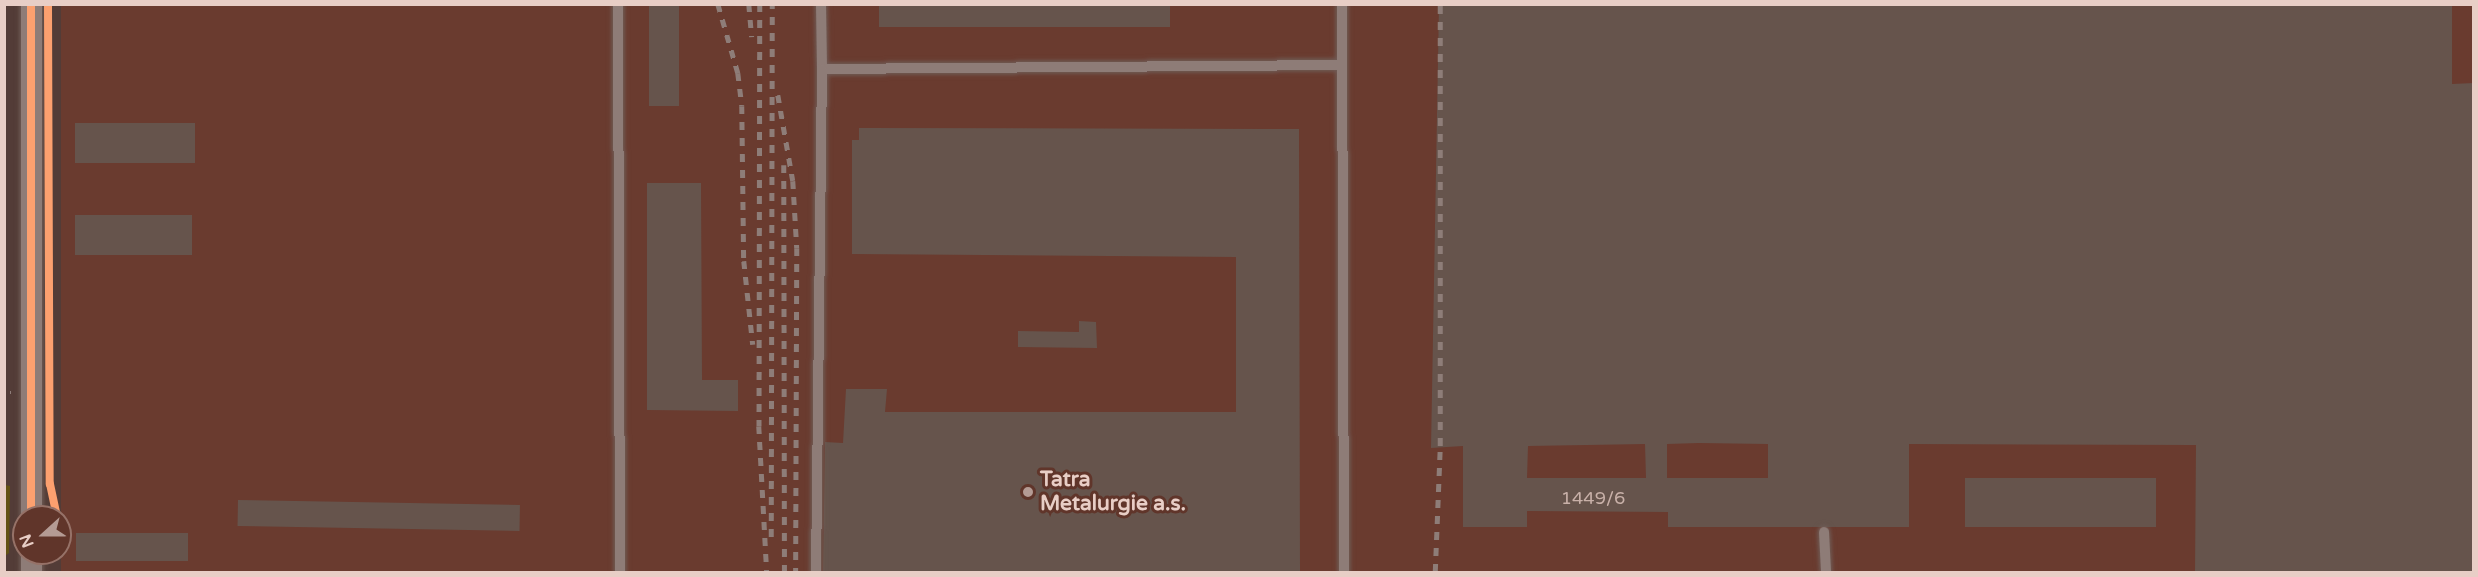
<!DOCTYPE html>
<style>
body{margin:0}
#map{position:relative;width:2478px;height:577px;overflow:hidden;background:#533c37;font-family:"Varela Round",sans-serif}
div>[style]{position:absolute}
.built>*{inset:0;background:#6a3b2f;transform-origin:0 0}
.green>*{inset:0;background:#635214}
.building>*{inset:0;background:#66544c;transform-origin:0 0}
.path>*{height:3px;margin-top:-1.5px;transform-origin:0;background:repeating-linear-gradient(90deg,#8e7d79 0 1.5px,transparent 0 6px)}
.roads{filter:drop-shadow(0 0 2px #705c56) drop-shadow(0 0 2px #705c56)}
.lane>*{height:10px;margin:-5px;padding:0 5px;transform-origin:5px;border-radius:5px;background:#8e7c77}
.street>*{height:21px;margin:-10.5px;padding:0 10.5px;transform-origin:10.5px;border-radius:10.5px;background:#8e7c77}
.rail>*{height:4.5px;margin-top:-2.25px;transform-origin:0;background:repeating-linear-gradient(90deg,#8e7d78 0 8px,transparent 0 16px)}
.cycleway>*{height:8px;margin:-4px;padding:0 4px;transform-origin:4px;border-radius:4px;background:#fca06f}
.dots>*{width:16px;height:16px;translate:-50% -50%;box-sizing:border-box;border:3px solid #60352a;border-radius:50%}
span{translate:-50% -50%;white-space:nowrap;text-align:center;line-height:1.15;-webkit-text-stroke:6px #60352a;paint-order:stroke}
.number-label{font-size:18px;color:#c8b0a8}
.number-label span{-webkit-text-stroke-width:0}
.poi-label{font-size:21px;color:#e8cec6;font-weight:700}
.left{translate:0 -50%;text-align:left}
.frame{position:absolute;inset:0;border:6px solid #e8cec6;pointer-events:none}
.north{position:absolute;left:12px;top:505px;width:60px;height:60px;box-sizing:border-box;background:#60352a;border:2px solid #967268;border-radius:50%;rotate:249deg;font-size:16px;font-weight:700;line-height:24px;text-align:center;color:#e8cec6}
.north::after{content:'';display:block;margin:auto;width:21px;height:27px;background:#b49b94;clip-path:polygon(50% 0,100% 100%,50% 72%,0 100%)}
</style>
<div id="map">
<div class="built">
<i style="left:61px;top:5px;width:2412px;height:567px"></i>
</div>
<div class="green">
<i style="clip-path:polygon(5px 485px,10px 486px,9px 553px,5px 556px)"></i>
</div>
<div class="building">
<i style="left:649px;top:4px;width:30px;height:102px"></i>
<i style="left:879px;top:4px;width:291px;height:23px"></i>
<i style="clip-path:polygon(evenodd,1439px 4px,2452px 4px,2452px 84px,2474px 83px,2474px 573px,2195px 573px,2196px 445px,1909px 444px,1909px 527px,1668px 527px,1668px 512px,1527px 511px,1527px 527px,1463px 527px,1463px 446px,1431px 448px,1439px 4px,1699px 443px,1768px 444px,1768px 478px,1667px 478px,1667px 444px,1699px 443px,1439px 4px,1645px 444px,1646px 478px,1527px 478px,1528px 446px,1645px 444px)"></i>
<i style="left:75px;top:123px;width:120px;height:40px"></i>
<i style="clip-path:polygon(859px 128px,1299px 129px,1300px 573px,823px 573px,825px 442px,843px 443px,846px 389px,887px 389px,885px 412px,1236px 412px,1236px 257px,852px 254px,852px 140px,859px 140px)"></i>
<i style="clip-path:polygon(647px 183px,701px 183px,702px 380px,738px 380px,738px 411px,647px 410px)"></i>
<i style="left:75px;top:215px;width:117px;height:40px"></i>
<i style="clip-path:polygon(1079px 321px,1096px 322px,1097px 348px,1018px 347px,1018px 331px,1079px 332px)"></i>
<i style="left:1965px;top:478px;width:191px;height:49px"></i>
<i style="left:238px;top:500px;width:282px;height:26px;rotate:1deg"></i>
<i style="left:76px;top:533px;width:112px;height:28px"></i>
</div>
<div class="path">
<i style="left:4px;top:392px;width:10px"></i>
</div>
<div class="roads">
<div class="lane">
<i style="left:618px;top:4px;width:568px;rotate:89.8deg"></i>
<i style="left:821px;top:4px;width:65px;rotate:89.1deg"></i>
<i style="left:822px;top:69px;width:520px;rotate:-0.44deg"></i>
<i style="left:1342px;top:4px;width:568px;rotate:89.8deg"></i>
<i style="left:1824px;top:532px;width:40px;rotate:87.1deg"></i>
<i style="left:816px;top:572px;width:503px;rotate:-89.32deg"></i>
</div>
<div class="street">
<i style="left:31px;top:517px;width:513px;rotate:-90deg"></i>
<i style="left:31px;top:572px;width:19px;rotate:-90deg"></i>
</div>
</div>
<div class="rail">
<i style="left:718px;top:4px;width:72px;rotate:73.8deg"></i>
<i style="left:738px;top:73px;width:33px;rotate:83deg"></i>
<i style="left:742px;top:106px;width:155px;rotate:89.3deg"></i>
<i style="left:744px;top:261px;width:84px;rotate:83.9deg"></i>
<i style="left:749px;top:4px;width:33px;rotate:85deg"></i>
<i style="left:760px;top:4px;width:422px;rotate:90.1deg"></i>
<i style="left:759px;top:426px;width:146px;rotate:86.9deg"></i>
<i style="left:778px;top:95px;width:87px;rotate:80.1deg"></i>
<i style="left:793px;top:181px;width:67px;rotate:86.6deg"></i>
<i style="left:797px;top:248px;width:324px;rotate:90.2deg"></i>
<i style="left:784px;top:165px;width:407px;rotate:89.9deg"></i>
<i style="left:771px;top:537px;width:533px;rotate:-89.89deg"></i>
<i style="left:1435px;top:572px;width:126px;rotate:-87.7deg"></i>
<i style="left:1440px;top:446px;width:442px;rotate:-90deg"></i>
</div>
<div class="cycleway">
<i style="left:48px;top:4px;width:480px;rotate:89.8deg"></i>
<i style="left:50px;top:484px;width:34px;rotate:78deg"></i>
<i style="left:31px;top:517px;width:513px;rotate:-90deg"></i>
</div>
<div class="dots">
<i style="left:1028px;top:492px;background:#b49b94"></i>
</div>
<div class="number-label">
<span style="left:1593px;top:498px">1449/6</span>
</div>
<div class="poi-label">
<span class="left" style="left:1040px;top:492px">Tatra<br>Metalurgie a.s.</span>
</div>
<div class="frame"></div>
<div class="north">N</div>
</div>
